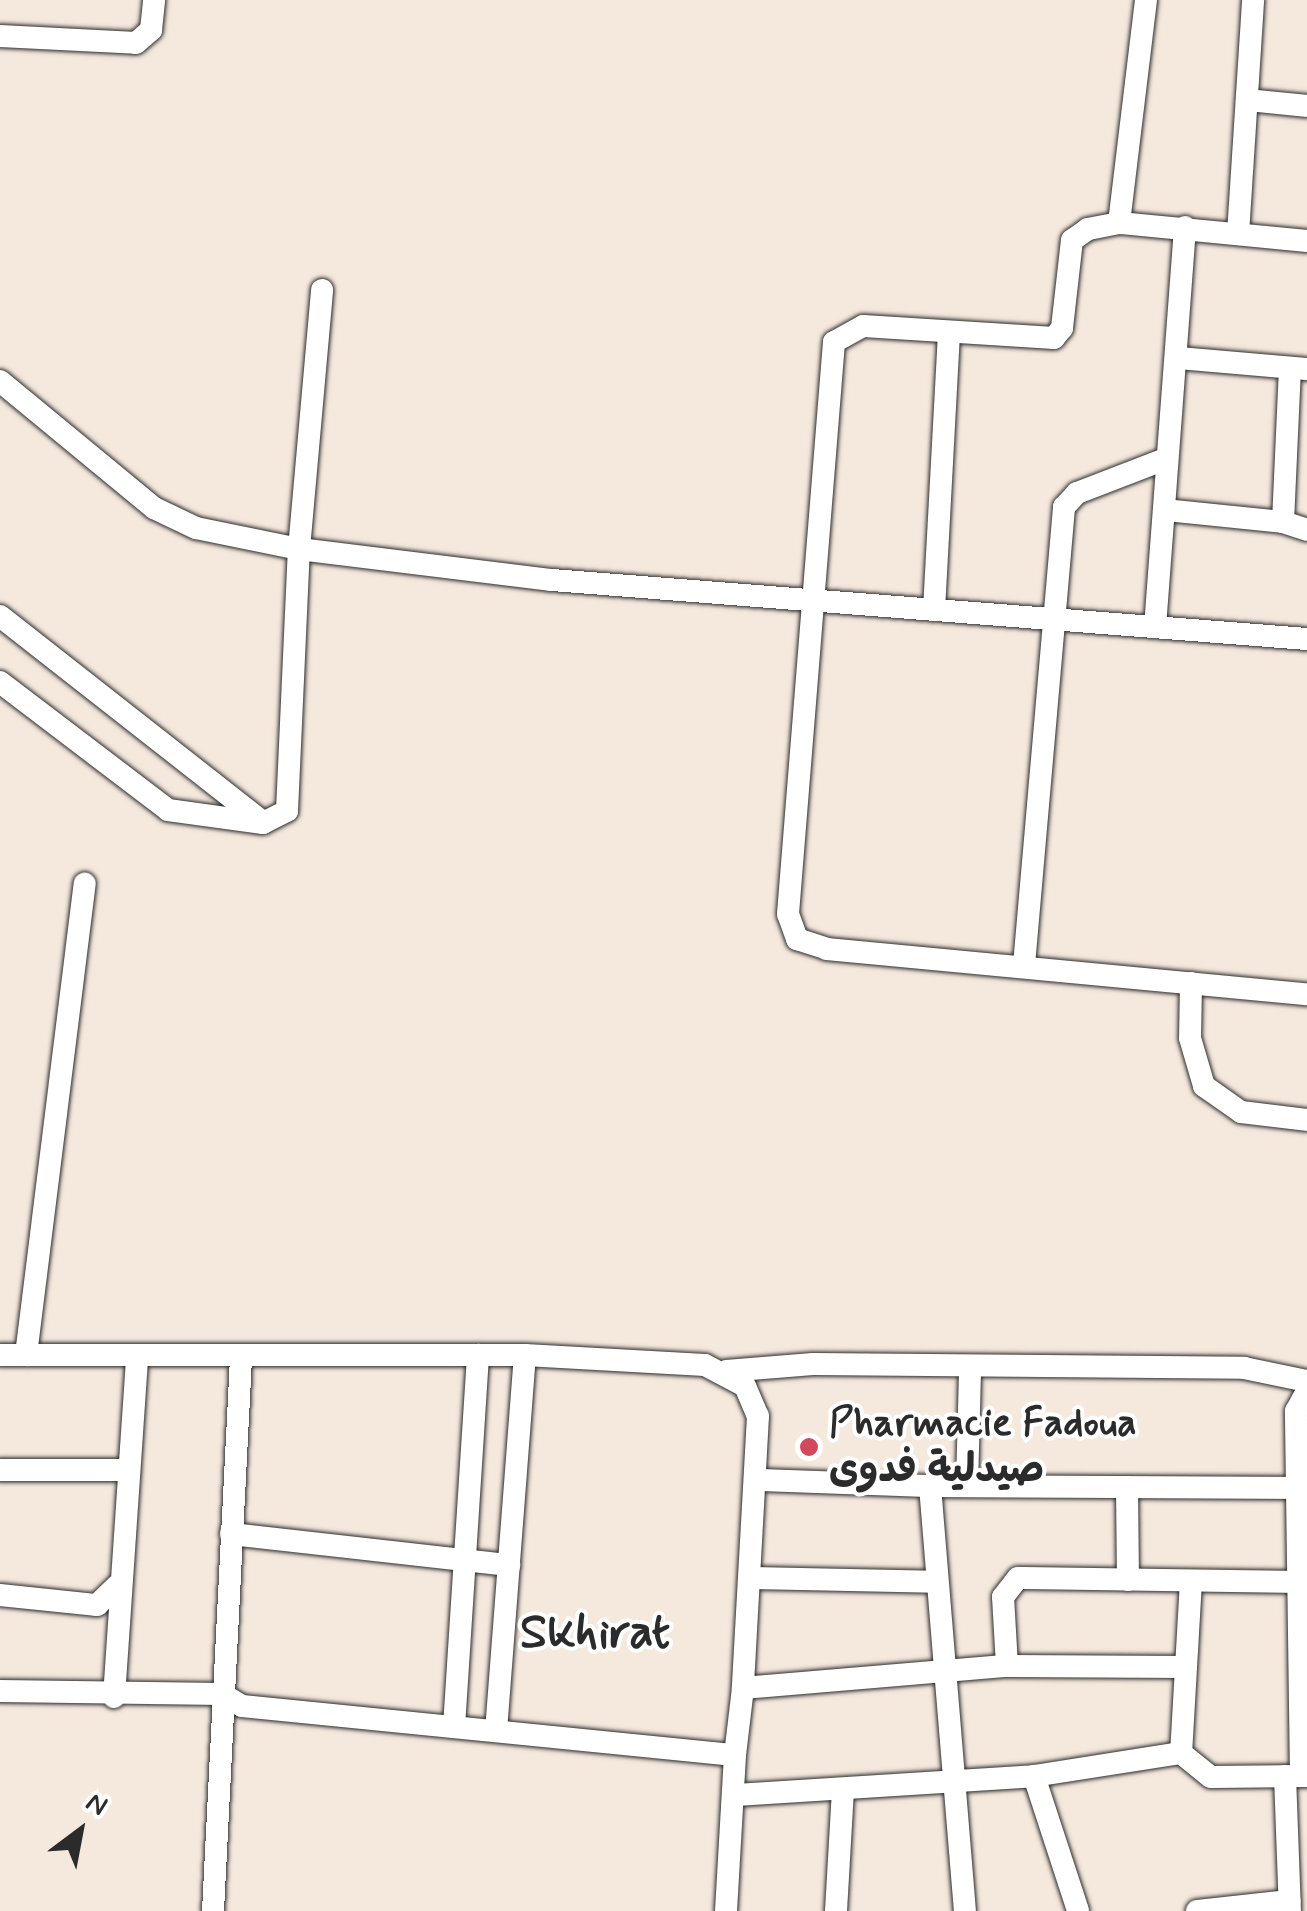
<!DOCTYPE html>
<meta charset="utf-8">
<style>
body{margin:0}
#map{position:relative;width:1307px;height:1911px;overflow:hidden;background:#f5e8dd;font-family:Mynerve,"Playpen Sans Arabic",sans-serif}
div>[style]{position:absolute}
.roads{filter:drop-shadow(0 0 2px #2b2b2b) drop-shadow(0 0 2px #2b2b2b)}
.minor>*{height:22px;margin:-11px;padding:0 11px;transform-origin:11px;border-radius:11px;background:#fff}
.dots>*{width:28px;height:28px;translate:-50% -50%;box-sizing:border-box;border:5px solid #fff;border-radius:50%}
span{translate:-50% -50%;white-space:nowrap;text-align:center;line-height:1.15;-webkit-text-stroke:8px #fff;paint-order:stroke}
.poi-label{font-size:40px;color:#2b2b2b;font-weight:700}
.left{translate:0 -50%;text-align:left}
.district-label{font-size:50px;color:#2b2b2b;font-weight:700}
.north{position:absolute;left:30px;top:1781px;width:100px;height:100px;-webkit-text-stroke:8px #fff;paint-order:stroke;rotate:32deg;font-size:28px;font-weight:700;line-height:40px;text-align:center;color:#2b2b2b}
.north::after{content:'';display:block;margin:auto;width:35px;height:45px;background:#2b2b2b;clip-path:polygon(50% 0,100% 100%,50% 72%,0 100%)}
</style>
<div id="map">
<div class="roads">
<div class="minor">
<i style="left:0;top:36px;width:136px;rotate:2.9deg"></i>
<i style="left:136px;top:43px;width:20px;rotate:-41deg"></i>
<i style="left:151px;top:30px;width:30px;rotate:-84deg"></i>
<i style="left:1247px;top:100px;width:60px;rotate:5.7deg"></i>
<i style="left:1119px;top:223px;width:225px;rotate:-83.1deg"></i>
<i style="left:1238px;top:234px;width:234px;rotate:-86.3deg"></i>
<i style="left:1307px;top:241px;width:189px;rotate:-174.5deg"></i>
<i style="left:1119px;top:223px;width:32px;rotate:169deg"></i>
<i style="left:1088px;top:229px;width:19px;rotate:145deg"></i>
<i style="left:1072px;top:240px;width:89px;rotate:96.5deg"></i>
<i style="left:1062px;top:328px;width:13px;rotate:129deg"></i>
<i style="left:1054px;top:338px;width:191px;rotate:-176.4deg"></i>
<i style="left:863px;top:326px;width:33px;rotate:151deg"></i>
<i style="left:834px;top:342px;width:574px;rotate:94.6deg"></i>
<i style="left:788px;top:914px;width:27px;rotate:70deg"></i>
<i style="left:797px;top:939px;width:32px;rotate:18deg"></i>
<i style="left:827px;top:949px;width:482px;rotate:5.4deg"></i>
<i style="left:1178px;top:358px;width:129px;rotate:4.9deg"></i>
<i style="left:0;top:381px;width:200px;rotate:39.5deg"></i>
<i style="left:154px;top:508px;width:47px;rotate:25.5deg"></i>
<i style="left:196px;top:528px;width:105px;rotate:11.5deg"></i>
<i style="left:299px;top:549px;width:255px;rotate:7deg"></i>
<i style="left:552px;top:580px;width:757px;rotate:4.47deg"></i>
<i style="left:1165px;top:510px;width:119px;rotate:5.8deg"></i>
<i style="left:1283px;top:522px;width:153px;rotate:-87.4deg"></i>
<i style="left:1283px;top:522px;width:25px;rotate:18deg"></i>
<i style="left:934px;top:610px;width:275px;rotate:-86.9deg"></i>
<i style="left:0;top:616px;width:332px;rotate:38.1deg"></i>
<i style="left:1155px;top:627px;width:401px;rotate:-85.7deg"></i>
<i style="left:0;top:682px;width:211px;rotate:37.3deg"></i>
<i style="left:168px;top:810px;width:96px;rotate:7.8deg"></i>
<i style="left:263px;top:823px;width:27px;rotate:-27deg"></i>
<i style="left:287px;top:811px;width:262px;rotate:-87.4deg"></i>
<i style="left:299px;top:549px;width:260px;rotate:-84.9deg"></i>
<i style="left:1024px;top:965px;width:460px;rotate:-85deg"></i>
<i style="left:1064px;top:507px;width:19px;rotate:-47deg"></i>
<i style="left:1077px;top:493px;width:94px;rotate:-21.1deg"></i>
<i style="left:1191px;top:983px;width:55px;rotate:91deg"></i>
<i style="left:1190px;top:1038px;width:50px;rotate:73.7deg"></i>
<i style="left:1204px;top:1086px;width:45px;rotate:35.1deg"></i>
<i style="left:1241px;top:1112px;width:66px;rotate:6.9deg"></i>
<i style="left:0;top:1355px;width:525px"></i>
<i style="left:525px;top:1355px;width:180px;rotate:3.2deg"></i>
<i style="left:705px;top:1365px;width:45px;rotate:27.7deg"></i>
<i style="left:745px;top:1386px;width:33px;rotate:67deg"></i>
<i style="left:758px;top:1416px;width:272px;rotate:93.2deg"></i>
<i style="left:743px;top:1688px;width:265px;rotate:-4.8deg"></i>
<i style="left:1007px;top:1666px;width:179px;rotate:0.3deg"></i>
<i style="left:26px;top:1355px;width:475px;rotate:-82.9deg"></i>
<i style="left:726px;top:1371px;width:87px;rotate:-4.6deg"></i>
<i style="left:813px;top:1364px;width:431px;rotate:0.5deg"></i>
<i style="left:1244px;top:1368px;width:64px;rotate:11.7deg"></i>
<i style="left:0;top:1470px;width:126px"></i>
<i style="left:758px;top:1480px;width:172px;rotate:2deg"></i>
<i style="left:930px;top:1486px;width:426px;rotate:85.3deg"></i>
<i style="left:930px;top:1486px;width:368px;rotate:0.3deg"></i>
<i style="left:967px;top:1486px;width:117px;rotate:-88.5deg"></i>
<i style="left:1127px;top:1487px;width:93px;rotate:89.4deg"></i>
<i style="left:231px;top:1534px;width:280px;rotate:6.4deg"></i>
<i style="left:751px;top:1578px;width:184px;rotate:1.2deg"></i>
<i style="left:1191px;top:1581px;width:172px;rotate:93.3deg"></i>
<i style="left:1181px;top:1753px;width:38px;rotate:39deg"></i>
<i style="left:1211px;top:1777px;width:96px;rotate:-0.6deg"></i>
<i style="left:0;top:1595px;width:98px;rotate:5.9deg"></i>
<i style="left:97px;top:1605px;width:29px;rotate:-44deg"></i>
<i style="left:1007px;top:1666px;width:69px;rotate:-93.3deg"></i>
<i style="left:1003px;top:1597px;width:24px;rotate:-52deg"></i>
<i style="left:1018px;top:1578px;width:289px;rotate:0.8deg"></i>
<i style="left:0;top:1691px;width:222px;rotate:0.8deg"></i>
<i style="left:222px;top:1694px;width:23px;rotate:31deg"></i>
<i style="left:242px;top:1706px;width:495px;rotate:5.7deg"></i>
<i style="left:735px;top:1755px;width:67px;rotate:-83.2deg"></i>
<i style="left:114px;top:1697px;width:337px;rotate:-86.1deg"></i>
<i style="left:454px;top:1727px;width:373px;rotate:-86.3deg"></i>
<i style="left:496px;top:1731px;width:377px;rotate:-85.6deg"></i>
<i style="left:1034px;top:1776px;width:149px;rotate:-8.9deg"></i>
<i style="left:1285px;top:1776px;width:135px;rotate:87.9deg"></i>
<i style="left:1301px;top:1776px;width:365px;rotate:-90.8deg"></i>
<i style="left:1296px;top:1411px;width:23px;rotate:-61deg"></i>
<i style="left:735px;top:1795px;width:300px;rotate:-3.6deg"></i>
<i style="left:1034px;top:1776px;width:142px;rotate:71.9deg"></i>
<i style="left:213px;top:1911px;width:553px;rotate:-87.1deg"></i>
<i style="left:726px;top:1911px;width:156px;rotate:-86.7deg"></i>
<i style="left:836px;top:1911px;width:122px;rotate:-86.7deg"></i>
<i style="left:1197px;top:1911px;width:93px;rotate:-6.2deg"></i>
</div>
</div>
<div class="dots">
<i style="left:809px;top:1447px;background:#d1495b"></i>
</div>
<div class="poi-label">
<span class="left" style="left:829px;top:1447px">Pharmacie Fadoua<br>صيدلية فدوى</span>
</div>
<div class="district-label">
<span style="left:595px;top:1634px">Skhirat</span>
</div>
<div class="north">N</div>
</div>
